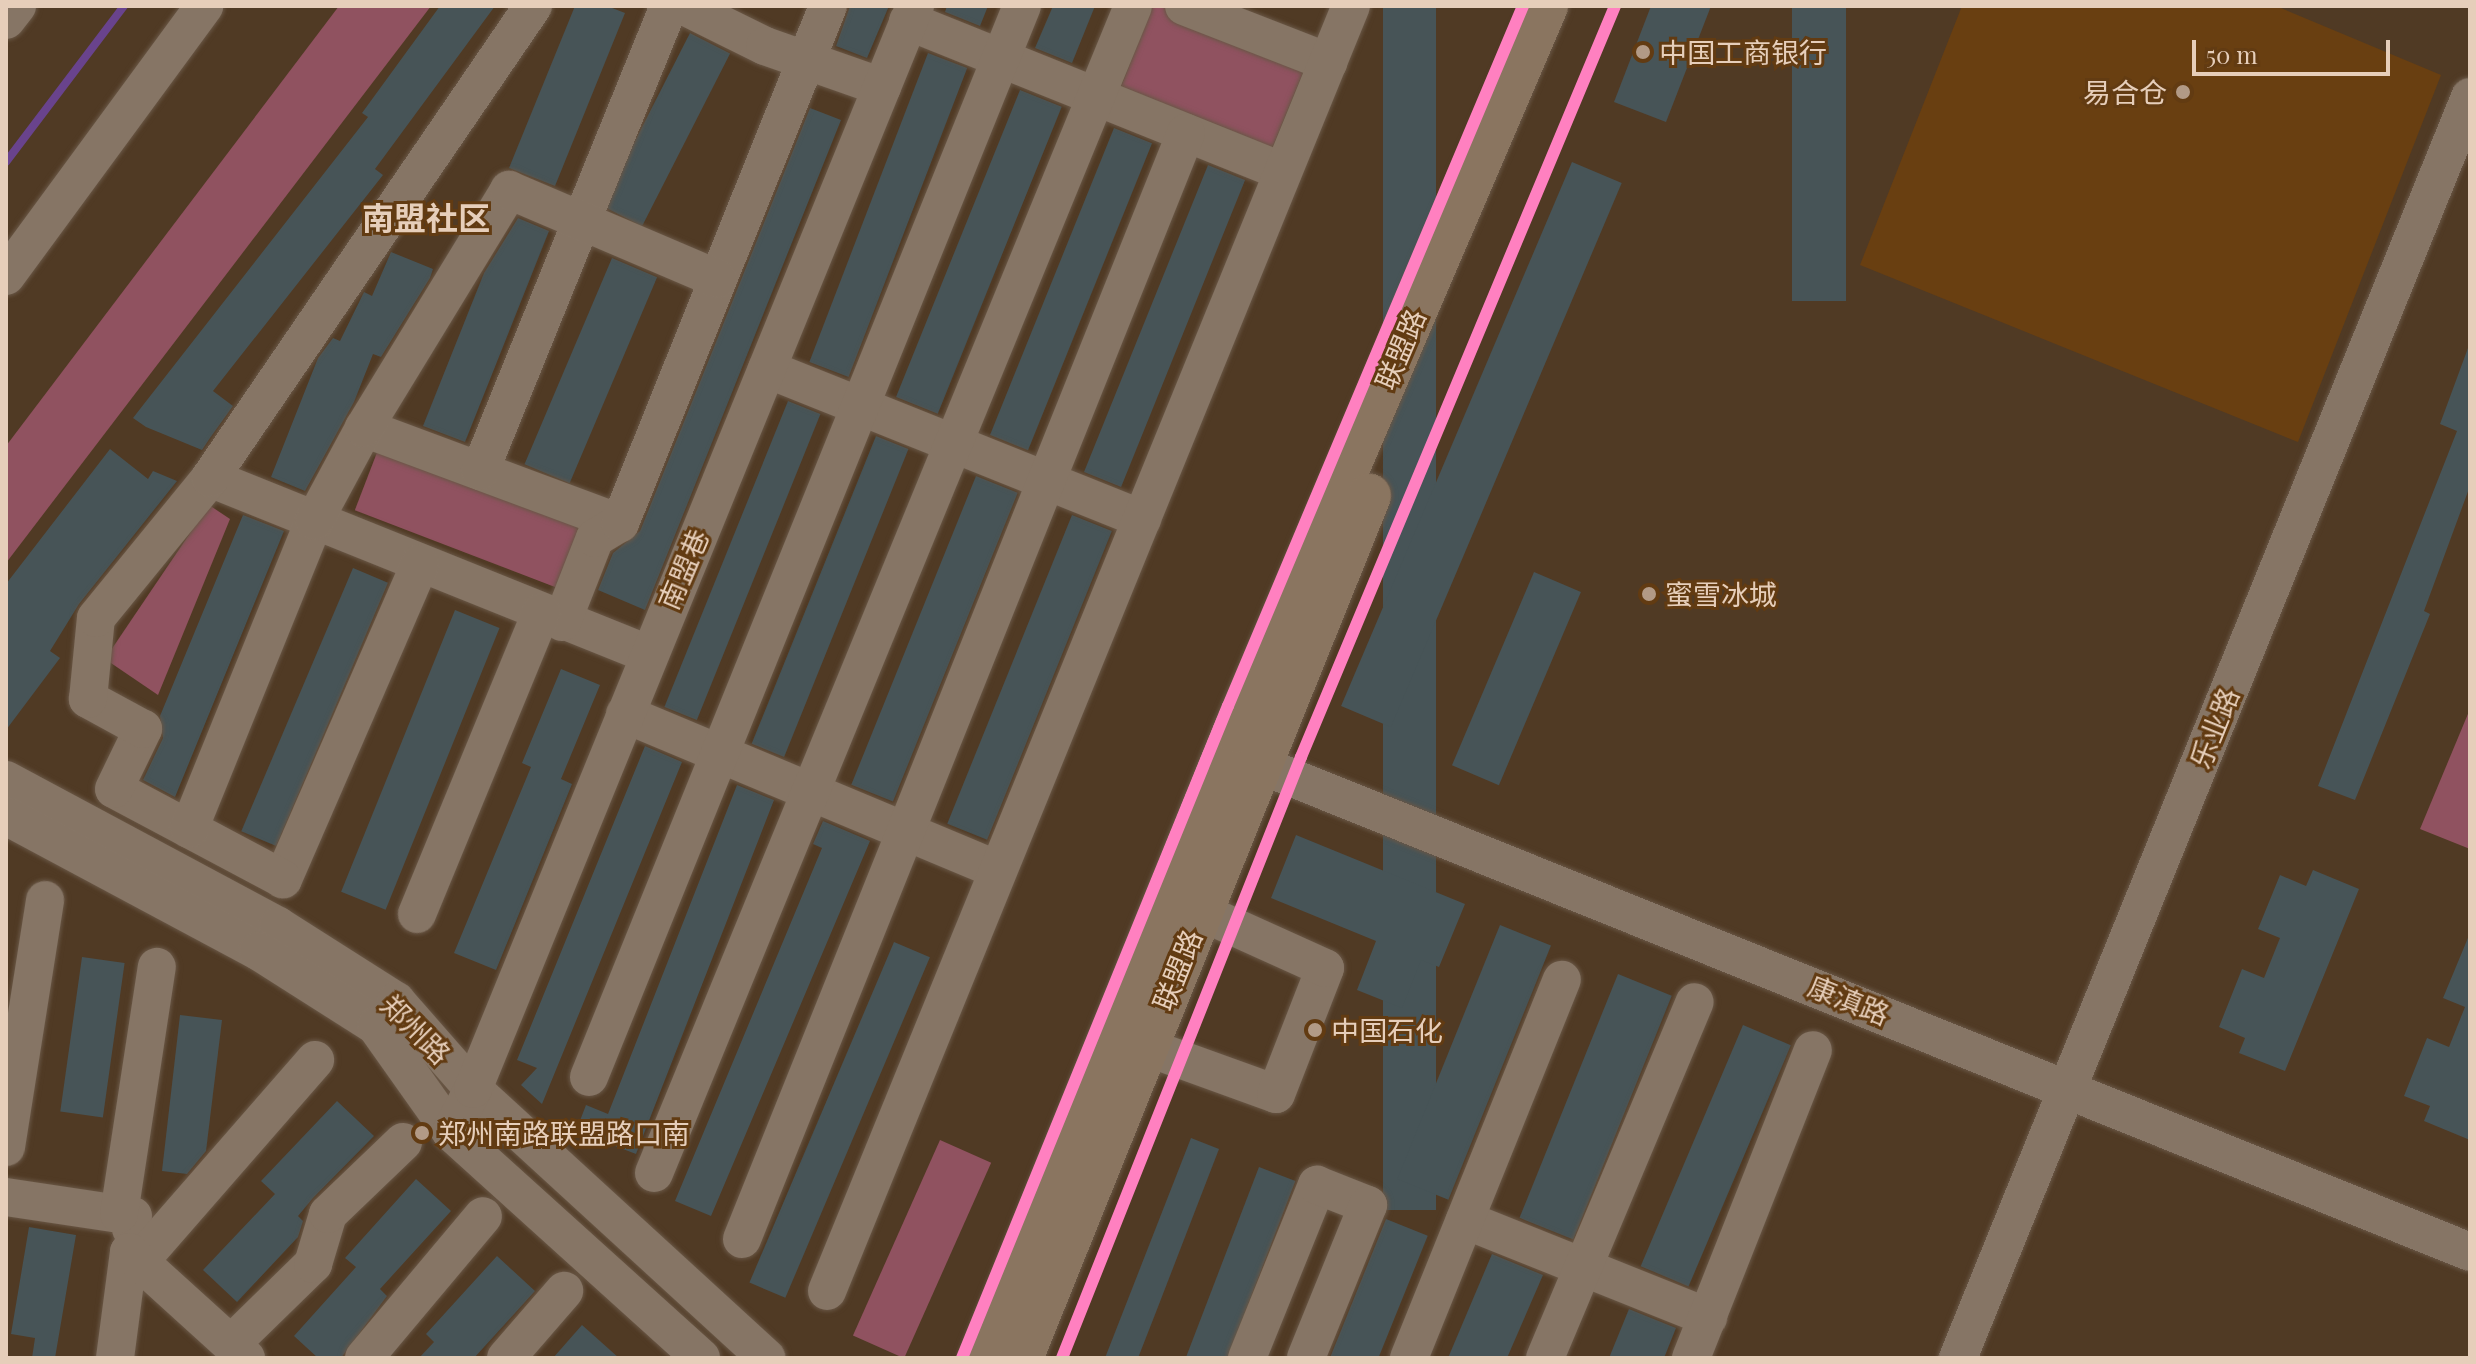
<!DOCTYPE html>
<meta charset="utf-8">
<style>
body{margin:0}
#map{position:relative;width:2476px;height:1364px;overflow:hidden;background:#503a24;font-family:"Playfair Display","Noto Sans SC",serif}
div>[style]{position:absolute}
.built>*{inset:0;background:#693f11}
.green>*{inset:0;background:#905260;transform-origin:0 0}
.stream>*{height:8px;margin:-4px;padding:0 4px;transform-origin:4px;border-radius:4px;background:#69438d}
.building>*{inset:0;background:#475457;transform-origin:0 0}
.roads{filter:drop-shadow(0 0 2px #695746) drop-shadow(0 0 2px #695746)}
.minor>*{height:38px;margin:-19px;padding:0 19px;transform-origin:19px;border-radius:19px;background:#867565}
.major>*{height:44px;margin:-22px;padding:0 22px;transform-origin:22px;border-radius:22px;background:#8a7560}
.cycleway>*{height:12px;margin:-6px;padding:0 6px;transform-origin:6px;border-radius:6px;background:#ff80c0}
.dots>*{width:22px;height:22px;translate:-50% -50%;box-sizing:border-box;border:4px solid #623b12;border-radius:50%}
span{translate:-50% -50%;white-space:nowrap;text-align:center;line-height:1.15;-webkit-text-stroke:6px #623b12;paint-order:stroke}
.poi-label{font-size:28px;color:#e6ceba}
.left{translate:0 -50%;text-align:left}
.right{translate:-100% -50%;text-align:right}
.street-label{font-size:28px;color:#e6ceba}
.quarter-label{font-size:32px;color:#e6ceba;font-weight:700}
.frame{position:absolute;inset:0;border:8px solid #e6ceba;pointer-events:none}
.scale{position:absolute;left:2192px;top:40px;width:198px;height:36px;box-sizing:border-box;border:4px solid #e6ceba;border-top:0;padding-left:10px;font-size:24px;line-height:28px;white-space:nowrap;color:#e6ceba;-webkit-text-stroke:6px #623b12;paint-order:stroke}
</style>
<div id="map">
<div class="built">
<i style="clip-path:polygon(1962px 6px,2276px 6px,2441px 75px,2298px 442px,1860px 265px)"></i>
</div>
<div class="green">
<i style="clip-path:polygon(339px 6px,431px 6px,6px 563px,6px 446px)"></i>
<i style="clip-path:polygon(1153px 6px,1167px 6px,1307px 63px,1271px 151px,1120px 89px)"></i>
<i style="left:381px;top:442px;width:222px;height:73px;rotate:21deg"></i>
<i style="clip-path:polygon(209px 505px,230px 519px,158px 695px,105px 659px)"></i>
<i style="clip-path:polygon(2470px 709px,2470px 849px,2420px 829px)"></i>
<i style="left:940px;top:1140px;width:56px;height:214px;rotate:24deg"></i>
</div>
<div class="stream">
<i style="left:6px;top:162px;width:196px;rotate:-52.9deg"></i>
</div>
<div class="building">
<i style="clip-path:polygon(440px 6px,495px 6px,375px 169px,383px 175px,213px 391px,233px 406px,210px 438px,202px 450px,146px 427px,133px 418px,368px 117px,362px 113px)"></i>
<i style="clip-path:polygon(575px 6px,607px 6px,625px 13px,555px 186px,509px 168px)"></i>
<i style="clip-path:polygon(850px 6px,889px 6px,867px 58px,836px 46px)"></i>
<i style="clip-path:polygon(947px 6px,988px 6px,980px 26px,945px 12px)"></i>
<i style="clip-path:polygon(1053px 6px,1095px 6px,1072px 63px,1035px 48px)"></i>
<i style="left:1383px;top:6px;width:53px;height:1204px"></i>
<i style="clip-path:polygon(1651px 6px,1711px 6px,1666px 122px,1614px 102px)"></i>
<i style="left:1792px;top:6px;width:54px;height:295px"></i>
<i style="left:690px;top:33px;width:45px;height:194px;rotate:27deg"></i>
<i style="left:928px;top:53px;width:42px;height:331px;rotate:21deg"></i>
<i style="left:1020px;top:90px;width:45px;height:331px;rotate:22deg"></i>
<i style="clip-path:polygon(810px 108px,841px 120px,645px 610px,598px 590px,613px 553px,640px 531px)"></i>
<i style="left:1114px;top:128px;width:41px;height:331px;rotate:22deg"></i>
<i style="left:1572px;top:162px;width:54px;height:591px;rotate:23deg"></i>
<i style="left:1208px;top:165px;width:40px;height:331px;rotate:22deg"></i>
<i style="clip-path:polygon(518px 218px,549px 231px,465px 442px,423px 426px,484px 273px)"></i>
<i style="clip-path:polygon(391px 252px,433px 269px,430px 278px,381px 357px,373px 354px,354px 402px,305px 491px,271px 477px,318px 358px,333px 338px,340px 341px,364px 292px,372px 296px)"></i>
<i style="left:612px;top:258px;width:49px;height:224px;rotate:23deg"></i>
<i style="clip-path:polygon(2468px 348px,2470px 486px,2424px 611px,2430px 614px,2355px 800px,2318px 786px,2457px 431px,2440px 424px)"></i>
<i style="left:788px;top:401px;width:35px;height:330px;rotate:22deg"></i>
<i style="left:876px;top:436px;width:35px;height:332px;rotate:22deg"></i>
<i style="clip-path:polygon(110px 449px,148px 479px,153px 471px,177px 481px,79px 604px,50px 651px,60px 658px,6px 730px,6px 584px)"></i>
<i style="left:976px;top:476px;width:45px;height:333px;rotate:22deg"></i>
<i style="clip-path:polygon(243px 515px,284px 531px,175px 797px,143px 780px,163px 738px,160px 716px)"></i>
<i style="left:1072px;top:515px;width:43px;height:333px;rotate:22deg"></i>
<i style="left:353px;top:568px;width:38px;height:286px;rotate:23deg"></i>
<i style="left:1534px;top:572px;width:51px;height:210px;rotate:23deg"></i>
<i style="left:455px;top:610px;width:48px;height:304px;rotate:22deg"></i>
<i style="clip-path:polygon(561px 669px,600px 685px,561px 779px,572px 784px,496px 970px,454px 953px,531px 767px,522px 763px)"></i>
<i style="clip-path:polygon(645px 746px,682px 762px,542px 1104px,521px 1085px,537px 1068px,517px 1060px)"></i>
<i style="clip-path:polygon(737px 785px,774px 800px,636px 1154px,576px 1131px,586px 1105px,608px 1114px)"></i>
<i style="clip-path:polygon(823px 821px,870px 841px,711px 1216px,675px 1201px,822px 848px,813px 844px)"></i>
<i style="clip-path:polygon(1296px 835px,1465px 904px,1439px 967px,1421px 960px,1402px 1008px,1357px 990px,1376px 941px,1271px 898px)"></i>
<i style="clip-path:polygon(2313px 870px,2359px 889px,2285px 1071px,2239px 1053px,2245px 1038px,2219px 1027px,2242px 969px,2264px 978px,2280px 938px,2258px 929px,2280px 875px,2306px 886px)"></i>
<i style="left:1500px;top:925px;width:55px;height:274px;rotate:22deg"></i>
<i style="clip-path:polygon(2470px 933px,2470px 1140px,2424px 1121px,2430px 1106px,2404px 1096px,2427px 1038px,2449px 1047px,2465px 1007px,2443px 998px)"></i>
<i style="left:894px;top:942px;width:39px;height:370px;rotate:23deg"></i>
<i style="left:82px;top:957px;width:43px;height:156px;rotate:8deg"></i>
<i style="left:1618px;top:974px;width:58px;height:263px;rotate:22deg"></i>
<i style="clip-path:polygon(180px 1015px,222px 1020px,206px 1151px,187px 1174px,162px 1171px)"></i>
<i style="left:1743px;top:1025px;width:52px;height:262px;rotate:23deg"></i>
<i style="clip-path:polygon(337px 1101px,374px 1136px,313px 1198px,298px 1216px,303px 1221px,298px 1237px,237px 1302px,203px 1270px,275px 1194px,261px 1181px)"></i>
<i style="clip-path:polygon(1191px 1138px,1219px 1149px,1156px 1312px,1138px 1358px,1105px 1358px)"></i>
<i style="left:1259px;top:1167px;width:39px;height:205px;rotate:21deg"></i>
<i style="clip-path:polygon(416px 1179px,451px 1211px,380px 1289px,387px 1296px,341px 1358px,318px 1358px,294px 1336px,356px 1267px,345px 1258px)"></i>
<i style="left:1386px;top:1219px;width:45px;height:149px;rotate:22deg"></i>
<i style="clip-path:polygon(29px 1227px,76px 1235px,55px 1358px,32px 1358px,35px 1338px,11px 1334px)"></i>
<i style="clip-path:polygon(1492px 1254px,1543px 1275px,1507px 1358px,1448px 1358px)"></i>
<i style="clip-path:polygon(497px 1256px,535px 1291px,474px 1358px,419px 1358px,434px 1342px,426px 1334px)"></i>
<i style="clip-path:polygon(1629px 1309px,1676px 1328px,1664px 1358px,1609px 1358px)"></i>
<i style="clip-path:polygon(582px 1325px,619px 1358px,553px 1358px)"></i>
</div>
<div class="roads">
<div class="minor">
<i style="left:684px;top:6px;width:90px;rotate:26.3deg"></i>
<i style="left:765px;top:46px;width:124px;rotate:19.3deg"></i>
<i style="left:1184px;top:6px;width:155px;rotate:21.3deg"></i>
<i style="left:6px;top:20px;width:18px;rotate:-52deg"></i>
<i style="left:908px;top:21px;width:404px;rotate:21.9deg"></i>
<i style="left:6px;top:276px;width:335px;rotate:-53.7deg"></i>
<i style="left:767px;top:369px;width:404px;rotate:21.8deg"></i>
<i style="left:364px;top:428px;width:273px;rotate:20.4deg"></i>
<i style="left:480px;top:471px;width:502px;rotate:-67.88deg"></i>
<i style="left:210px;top:478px;width:471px;rotate:21.9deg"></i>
<i style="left:420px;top:564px;width:344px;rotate:113.5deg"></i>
<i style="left:283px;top:879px;width:191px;rotate:-152deg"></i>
<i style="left:114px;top:789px;width:67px;rotate:-64.2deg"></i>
<i style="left:143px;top:729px;width:63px;rotate:-151.4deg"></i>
<i style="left:88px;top:699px;width:81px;rotate:-84.4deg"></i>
<i style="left:96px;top:618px;width:181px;rotate:-50.8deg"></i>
<i style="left:210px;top:478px;width:572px;rotate:-55.62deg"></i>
<i style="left:562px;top:622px;width:90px;rotate:-68.6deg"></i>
<i style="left:595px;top:538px;width:29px;rotate:-31deg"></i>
<i style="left:620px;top:523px;width:557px;rotate:-68.08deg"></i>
<i style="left:625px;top:714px;width:404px;rotate:22.7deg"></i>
<i style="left:1233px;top:754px;width:1333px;rotate:21.93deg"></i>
<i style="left:6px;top:780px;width:309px;rotate:28.2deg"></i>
<i style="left:278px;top:926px;width:140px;rotate:32.4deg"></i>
<i style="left:396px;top:1001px;width:117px;rotate:48.8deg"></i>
<i style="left:473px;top:1089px;width:398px;rotate:42.5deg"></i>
<i style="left:6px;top:816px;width:286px;rotate:28.2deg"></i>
<i style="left:258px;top:951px;width:140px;rotate:32.4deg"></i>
<i style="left:376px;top:1026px;width:130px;rotate:54.7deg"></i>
<i style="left:451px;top:1132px;width:337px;rotate:42.1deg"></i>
<i style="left:189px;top:829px;width:332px;rotate:-67.9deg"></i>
<i style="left:314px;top:521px;width:106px;rotate:-61.7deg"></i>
<i style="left:364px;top:428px;width:279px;rotate:-58.6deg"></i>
<i style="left:509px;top:190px;width:227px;rotate:23.1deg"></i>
<i style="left:417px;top:914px;width:326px;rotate:-67.6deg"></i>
<i style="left:1146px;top:1047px;width:138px;rotate:19.9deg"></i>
<i style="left:1276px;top:1094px;width:135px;rotate:-68.7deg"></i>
<i style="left:1325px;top:968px;width:136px;rotate:-155.7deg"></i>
<i style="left:589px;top:1077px;width:1155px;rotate:-67.99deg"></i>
<i style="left:451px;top:1132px;width:48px;rotate:-62.9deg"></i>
<i style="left:473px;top:1089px;width:1170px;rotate:-67.8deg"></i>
<i style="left:6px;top:1147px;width:250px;rotate:-81deg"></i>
<i style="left:654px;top:1173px;width:1261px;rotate:-67.68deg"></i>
<i style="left:6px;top:1197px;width:128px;rotate:8.5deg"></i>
<i style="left:133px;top:1216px;width:13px;rotate:99deg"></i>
<i style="left:119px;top:1214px;width:250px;rotate:-81.3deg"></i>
<i style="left:1465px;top:1220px;width:262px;rotate:21.8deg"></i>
<i style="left:742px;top:1239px;width:1192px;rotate:-68.13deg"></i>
<i style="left:139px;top:1262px;width:268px;rotate:-48.9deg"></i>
<i style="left:827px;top:1291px;width:1388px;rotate:-67.82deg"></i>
<i style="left:231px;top:1344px;width:115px;rotate:-44.3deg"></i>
<i style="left:313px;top:1264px;width:52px;rotate:-73.3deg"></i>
<i style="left:328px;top:1214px;width:104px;rotate:-43.8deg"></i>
<i style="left:115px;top:1358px;width:107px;rotate:-82.5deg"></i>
<i style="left:129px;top:1252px;width:158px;rotate:42.2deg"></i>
<i style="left:364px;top:1358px;width:185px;rotate:-50deg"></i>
<i style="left:506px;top:1358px;width:89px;rotate:-49.1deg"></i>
<i style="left:1247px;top:1358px;width:187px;rotate:-68deg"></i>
<i style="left:1317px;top:1185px;width:55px;rotate:21.4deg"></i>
<i style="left:1368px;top:1205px;width:165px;rotate:112.1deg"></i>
<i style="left:1409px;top:1358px;width:408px;rotate:-68deg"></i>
<i style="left:1545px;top:1358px;width:386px;rotate:-67.2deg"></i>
<i style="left:1691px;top:1358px;width:331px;rotate:-68.4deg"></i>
<i style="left:1958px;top:1358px;width:1361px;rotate:-67.9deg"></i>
</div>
<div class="major">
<i style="left:981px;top:1358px;width:676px;rotate:-67.95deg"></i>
<i style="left:1235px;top:731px;width:789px;rotate:-66.78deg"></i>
<i style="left:1021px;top:1358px;width:930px;rotate:-68.02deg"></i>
</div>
</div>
<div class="cycleway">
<i style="left:962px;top:1358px;width:704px;rotate:-67.81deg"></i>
<i style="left:1228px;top:706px;width:760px;rotate:-67.15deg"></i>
<i style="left:1062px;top:1358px;width:647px;rotate:-68.31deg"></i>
<i style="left:1301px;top:757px;width:814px;rotate:-67.31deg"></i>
</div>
<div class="dots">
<i style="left:1643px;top:52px;background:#b29a86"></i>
<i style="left:2183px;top:92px;background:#b29a86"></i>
<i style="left:1649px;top:594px;background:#b29a86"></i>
<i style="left:1315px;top:1030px;background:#b29a86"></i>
<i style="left:422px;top:1133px;background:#b29a86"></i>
</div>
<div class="poi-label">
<span class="left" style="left:1659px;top:52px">中国工商银行</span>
<span class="right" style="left:2167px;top:92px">易合仓</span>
<span class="left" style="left:1665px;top:594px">蜜雪冰城</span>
<span class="left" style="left:1331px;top:1030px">中国石化</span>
<span class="left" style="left:438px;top:1133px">郑州南路联盟路口南</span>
</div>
<div class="street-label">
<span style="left:1400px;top:349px;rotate:-67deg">联盟路</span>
<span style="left:683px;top:569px;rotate:-67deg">南盟巷</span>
<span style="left:2214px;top:728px;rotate:-68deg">乐业路</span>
<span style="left:1177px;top:970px;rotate:-68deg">联盟路</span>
<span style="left:1849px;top:1000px;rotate:22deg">康滇路</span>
<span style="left:416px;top:1029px;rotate:45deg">郑州路</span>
</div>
<div class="quarter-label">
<span style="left:426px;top:217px">南盟社区</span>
</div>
<div class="frame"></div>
<div class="scale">50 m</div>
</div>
